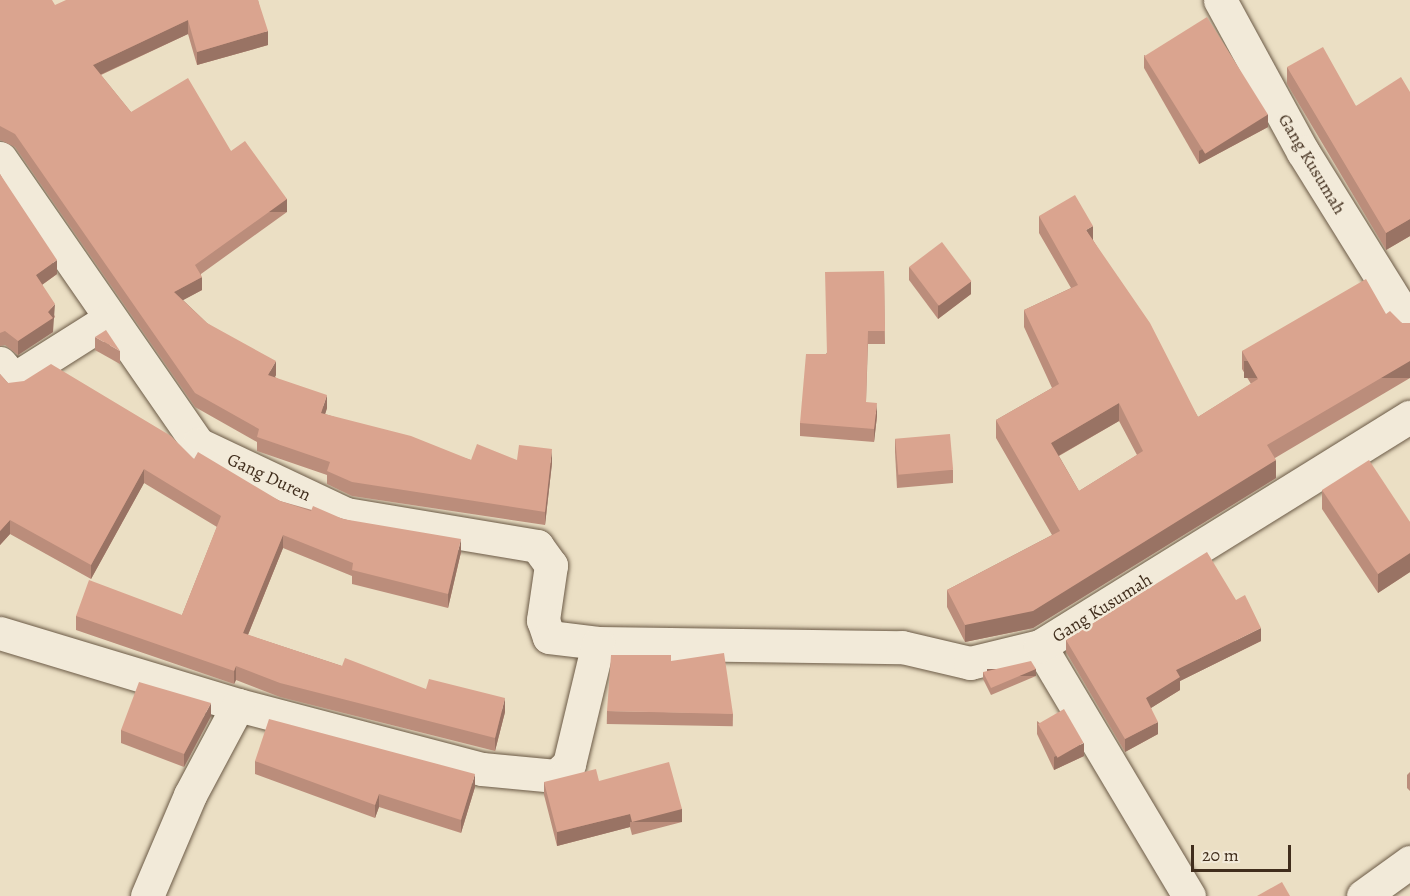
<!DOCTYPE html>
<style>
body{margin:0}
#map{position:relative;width:1410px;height:896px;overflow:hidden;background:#ebdfc4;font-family:Alegreya,serif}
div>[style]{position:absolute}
.roads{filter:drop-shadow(0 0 2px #6b5a46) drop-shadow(0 0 2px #6b5a46)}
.street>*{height:33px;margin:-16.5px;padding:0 16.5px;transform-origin:16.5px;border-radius:16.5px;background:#f2ead9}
.wall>*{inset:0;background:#bb8d7b;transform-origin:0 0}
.shaded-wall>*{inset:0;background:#997364;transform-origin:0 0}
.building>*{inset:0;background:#daa48f;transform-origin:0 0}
span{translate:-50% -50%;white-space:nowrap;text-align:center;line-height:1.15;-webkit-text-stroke:4.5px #f2ead9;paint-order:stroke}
.street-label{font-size:18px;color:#402d1c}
.scale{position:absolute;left:1191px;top:845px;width:100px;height:27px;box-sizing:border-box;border:3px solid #402d1c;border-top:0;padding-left:8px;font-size:18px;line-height:21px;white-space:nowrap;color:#402d1c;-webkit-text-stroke:4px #f2ead9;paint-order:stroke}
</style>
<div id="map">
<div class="roads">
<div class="street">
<i style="left:1220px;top:0;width:173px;rotate:61.4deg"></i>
<i style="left:1303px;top:152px;width:203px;rotate:58.1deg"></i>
<i style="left:0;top:158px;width:348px;rotate:55.3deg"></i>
<i style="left:198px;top:444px;width:164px;rotate:25.3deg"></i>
<i style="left:346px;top:514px;width:194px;rotate:9.5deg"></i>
<i style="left:537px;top:546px;width:24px;rotate:54deg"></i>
<i style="left:551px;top:565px;width:56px;rotate:98.3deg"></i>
<i style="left:543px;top:620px;width:18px;rotate:71deg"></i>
<i style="left:549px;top:637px;width:49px;rotate:7deg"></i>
<i style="left:598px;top:643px;width:304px;rotate:0.8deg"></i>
<i style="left:902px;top:647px;width:70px;rotate:13.2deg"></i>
<i style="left:970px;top:663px;width:72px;rotate:-13.7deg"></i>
<i style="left:0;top:363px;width:21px;rotate:49deg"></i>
<i style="left:14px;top:379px;width:112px;rotate:-32.3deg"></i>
<i style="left:0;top:633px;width:249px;rotate:16.8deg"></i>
<i style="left:238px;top:705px;width:252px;rotate:14.7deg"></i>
<i style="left:482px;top:769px;width:74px;rotate:5.4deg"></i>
<i style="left:556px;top:776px;width:18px;rotate:-43deg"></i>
<i style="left:569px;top:764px;width:124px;rotate:-76.5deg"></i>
<i style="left:147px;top:896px;width:110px;rotate:-66.9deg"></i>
<i style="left:190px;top:795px;width:102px;rotate:-61.9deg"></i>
<i style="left:1189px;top:896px;width:291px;rotate:-120.8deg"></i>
<i style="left:1040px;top:646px;width:435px;rotate:-31.8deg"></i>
<i style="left:1363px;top:896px;width:58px;rotate:-35.9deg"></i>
</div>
</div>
<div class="wall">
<i style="clip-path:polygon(0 0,55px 5px,258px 0,268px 45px,197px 65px,188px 34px,101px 75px,131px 112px,231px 151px,287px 212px,201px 274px,202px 290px,183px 300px,207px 323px,276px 375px,275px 377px,327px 408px,325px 414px,471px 460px,517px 460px,552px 463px,545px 525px,352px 496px,327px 484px,327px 475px,257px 451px,257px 442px,195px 407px,15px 147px,0 140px)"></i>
<i style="clip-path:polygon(1144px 55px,1268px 127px,1199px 164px,1144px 68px)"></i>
<i style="clip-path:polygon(1287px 67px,1356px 106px,1410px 92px,1410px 236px,1386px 250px,1287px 84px)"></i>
<i style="clip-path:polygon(0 174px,57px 274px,42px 285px,55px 317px,53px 319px,53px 332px,18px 355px,5px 345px,0 346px)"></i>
<i style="clip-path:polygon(evenodd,1039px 216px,1093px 240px,1198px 417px,1251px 384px,1242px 369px,1242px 351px,1386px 314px,1402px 323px,1410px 323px,1410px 378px,1275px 458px,1276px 478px,1033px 628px,965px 642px,947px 607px,947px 590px,1052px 535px,996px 438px,996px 420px,1052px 388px,1024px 327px,1024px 310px,1071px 288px,1039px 233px,1039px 216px,1119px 421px,1137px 455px,1079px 491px,1059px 456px,1119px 421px)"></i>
<i style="clip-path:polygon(909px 267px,971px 294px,938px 319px,909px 280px)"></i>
<i style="clip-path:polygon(884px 271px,885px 344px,868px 344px,866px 402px,877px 416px,874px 442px,800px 436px,800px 423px,826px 354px)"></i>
<i style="clip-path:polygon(95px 337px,120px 351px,120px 364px,95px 350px)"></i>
<i style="clip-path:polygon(0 374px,8px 383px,194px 459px,280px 501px,461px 552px,448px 608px,352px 584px,352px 576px,283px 548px,248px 635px,342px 666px,505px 712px,495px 751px,280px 697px,236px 680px,234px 684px,76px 630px,76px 616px,182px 615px,217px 527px,144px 483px,91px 579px,10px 534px,0 545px)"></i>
<i style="clip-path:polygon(895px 439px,953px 470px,953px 483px,897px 488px,895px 452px)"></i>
<i style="clip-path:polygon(1322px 490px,1410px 522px,1410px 572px,1378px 593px,1322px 509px)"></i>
<i style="clip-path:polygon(1066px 640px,1261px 641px,1180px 681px,1180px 690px,1151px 708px,1158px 734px,1125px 752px,1066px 652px)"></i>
<i style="clip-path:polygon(983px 672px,1036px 676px,991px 695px,983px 679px)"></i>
<i style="left:607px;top:711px;width:126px;height:13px;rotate:1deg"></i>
<i style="clip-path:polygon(211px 716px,184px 767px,121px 743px,121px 730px)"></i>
<i style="clip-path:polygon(1037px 721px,1084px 756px,1054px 770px,1037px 734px)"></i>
<i style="clip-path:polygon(255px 761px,475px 787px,461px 833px,379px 807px,375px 818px,255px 774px)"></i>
<i style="clip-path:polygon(1410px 772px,1410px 791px,1407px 788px,1407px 775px)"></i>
<i style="clip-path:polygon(599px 781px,682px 822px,632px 835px,630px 827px,557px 846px,544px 795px,544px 782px)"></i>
</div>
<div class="shaded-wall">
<i style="clip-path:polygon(188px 20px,188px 34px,93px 78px,93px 65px)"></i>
<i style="clip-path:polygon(268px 31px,268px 45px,197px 65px,197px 52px)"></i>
<i style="clip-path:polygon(1268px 114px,1268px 127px,1199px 164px,1199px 151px)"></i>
<i style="left:287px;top:199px;width:13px;height:113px;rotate:90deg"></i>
<i style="clip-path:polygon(1410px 219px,1410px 236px,1386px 250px,1386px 233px)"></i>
<i style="clip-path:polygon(1093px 226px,1093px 243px,1086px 230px)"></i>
<i style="clip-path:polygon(57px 260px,57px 274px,36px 289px,36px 275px)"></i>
<i style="clip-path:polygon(202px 277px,202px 290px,174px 305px,174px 292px)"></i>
<i style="clip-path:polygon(971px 281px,971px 294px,938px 319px,938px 305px)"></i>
<i style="clip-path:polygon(55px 304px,53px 332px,18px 355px,18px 341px,48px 312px)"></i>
<i style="clip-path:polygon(276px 361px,276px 375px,268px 389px,268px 375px)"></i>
<i style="left:1410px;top:361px;width:17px;height:166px;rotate:90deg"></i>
<i style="clip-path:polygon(327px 395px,327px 408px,321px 427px,321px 413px)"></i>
<i style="clip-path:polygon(877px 403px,877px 416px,874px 442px,874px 429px)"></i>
<i style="clip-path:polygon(1119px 403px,1119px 421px,1051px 460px,1051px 443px)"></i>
<i style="clip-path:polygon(552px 449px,552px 463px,545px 525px,545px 512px)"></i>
<i style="clip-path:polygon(1276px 460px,1276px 478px,1033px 628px,965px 642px,965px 625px)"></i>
<i style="clip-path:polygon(144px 469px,144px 483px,91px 579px,91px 565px)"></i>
<i style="clip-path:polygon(10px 520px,10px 534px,0 545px,0 531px)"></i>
<i style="clip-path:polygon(283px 535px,283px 548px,243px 647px,243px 633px)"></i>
<i style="clip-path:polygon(461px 539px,461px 552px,448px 608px,448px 594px)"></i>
<i style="clip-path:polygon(1410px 553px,1410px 572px,1378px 593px,1378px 574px)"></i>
<i style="clip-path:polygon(1261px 628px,1261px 641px,1180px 681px,1180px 690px,1146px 711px,1146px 698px,1176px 670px)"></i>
<i style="clip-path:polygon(236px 666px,236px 680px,234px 684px,234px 671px)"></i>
<i style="left:1036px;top:669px;width:7px;height:49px;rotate:90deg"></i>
<i style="clip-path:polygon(505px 698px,505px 712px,495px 751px,495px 738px)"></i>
<i style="clip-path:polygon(211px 703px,211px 716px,184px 767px,184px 754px)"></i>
<i style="clip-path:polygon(1158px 722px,1158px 734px,1125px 752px,1125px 739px)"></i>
<i style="clip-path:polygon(1084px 743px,1084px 756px,1054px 770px,1054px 757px)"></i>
<i style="clip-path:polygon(475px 774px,475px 787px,461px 833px,461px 820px)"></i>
<i style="clip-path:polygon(379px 794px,379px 807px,375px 818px,375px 805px)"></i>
<i style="left:682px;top:809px;width:13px;height:52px;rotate:90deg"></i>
<i style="clip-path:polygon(630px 814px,630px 827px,557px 846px,557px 832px)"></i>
</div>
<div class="building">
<i style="clip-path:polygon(0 0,52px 0,55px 5px,66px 0,258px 0,268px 31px,197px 52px,188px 20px,93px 65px,131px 112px,188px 78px,231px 151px,245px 141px,287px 199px,195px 265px,202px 277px,174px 292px,207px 323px,276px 361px,268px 375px,327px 395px,321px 413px,411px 436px,471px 460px,477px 444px,517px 460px,519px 445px,552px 449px,545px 512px,352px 482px,327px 471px,330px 462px,257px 437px,259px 429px,195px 393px,15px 134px,0 126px)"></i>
<i style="left:1207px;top:17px;width:115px;height:74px;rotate:58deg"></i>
<i style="clip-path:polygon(1323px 47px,1356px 106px,1401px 77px,1410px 92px,1410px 219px,1386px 233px,1287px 67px)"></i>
<i style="clip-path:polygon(0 174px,57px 260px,36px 275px,55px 304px,48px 312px,53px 318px,18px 341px,5px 331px,0 333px)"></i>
<i style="clip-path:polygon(evenodd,1075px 195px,1093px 226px,1086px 230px,1150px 323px,1198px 417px,1258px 379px,1242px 351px,1366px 279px,1386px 314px,1390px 311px,1402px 323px,1410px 323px,1410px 361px,1267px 445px,1276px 460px,1033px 611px,965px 625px,947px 590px,1060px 531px,996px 420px,1059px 384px,1024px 310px,1078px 285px,1039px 216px,1075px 195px,1119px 403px,1143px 451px,1079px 491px,1051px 443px,1119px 403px)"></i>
<i style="left:942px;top:242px;width:49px;height:41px;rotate:53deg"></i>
<i style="clip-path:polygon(884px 271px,885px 331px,868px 331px,866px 402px,877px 403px,874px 429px,800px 423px,806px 354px,827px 354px,825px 272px)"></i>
<i style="clip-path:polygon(106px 330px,120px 351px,95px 337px)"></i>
<i style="clip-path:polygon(51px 364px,171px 436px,194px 459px,198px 452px,280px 501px,311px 511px,313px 506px,343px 519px,461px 539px,448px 594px,352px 570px,353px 563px,283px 535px,243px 633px,342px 666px,345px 658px,426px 689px,429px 679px,505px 698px,495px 738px,280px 683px,236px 666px,234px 671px,76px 616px,89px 580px,182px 615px,221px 516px,144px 469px,91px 565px,10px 520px,0 531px,0 374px,8px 383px,24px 381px)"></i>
<i style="left:950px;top:434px;width:36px;height:55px;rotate:85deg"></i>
<i style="clip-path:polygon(1369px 460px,1410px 522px,1410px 553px,1378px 574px,1322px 490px)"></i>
<i style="clip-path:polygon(1207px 552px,1236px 600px,1245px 595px,1261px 628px,1176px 670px,1180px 677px,1146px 698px,1158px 722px,1125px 739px,1066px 640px)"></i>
<i style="clip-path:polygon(724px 653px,733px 714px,607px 711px,611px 655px,671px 655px,671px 661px)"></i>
<i style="clip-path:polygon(1031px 661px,1036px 669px,991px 688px,983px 672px)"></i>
<i style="clip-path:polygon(139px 682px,211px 703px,184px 754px,121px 730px)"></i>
<i style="left:1064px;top:709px;width:39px;height:30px;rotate:60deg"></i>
<i style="clip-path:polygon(269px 719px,475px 774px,461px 820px,379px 794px,375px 805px,255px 761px)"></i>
<i style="clip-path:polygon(669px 762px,682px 809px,632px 822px,630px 814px,557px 832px,544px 782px,596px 769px,599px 781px)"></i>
<i style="clip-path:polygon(1282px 882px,1290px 896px,1257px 896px)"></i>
</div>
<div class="street-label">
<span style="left:1312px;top:164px;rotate:59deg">Gang Kusumah</span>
<span style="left:269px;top:477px;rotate:25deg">Gang Duren</span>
<span style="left:1102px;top:608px;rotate:-32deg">Gang Kusumah</span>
</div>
<div class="scale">20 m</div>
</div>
